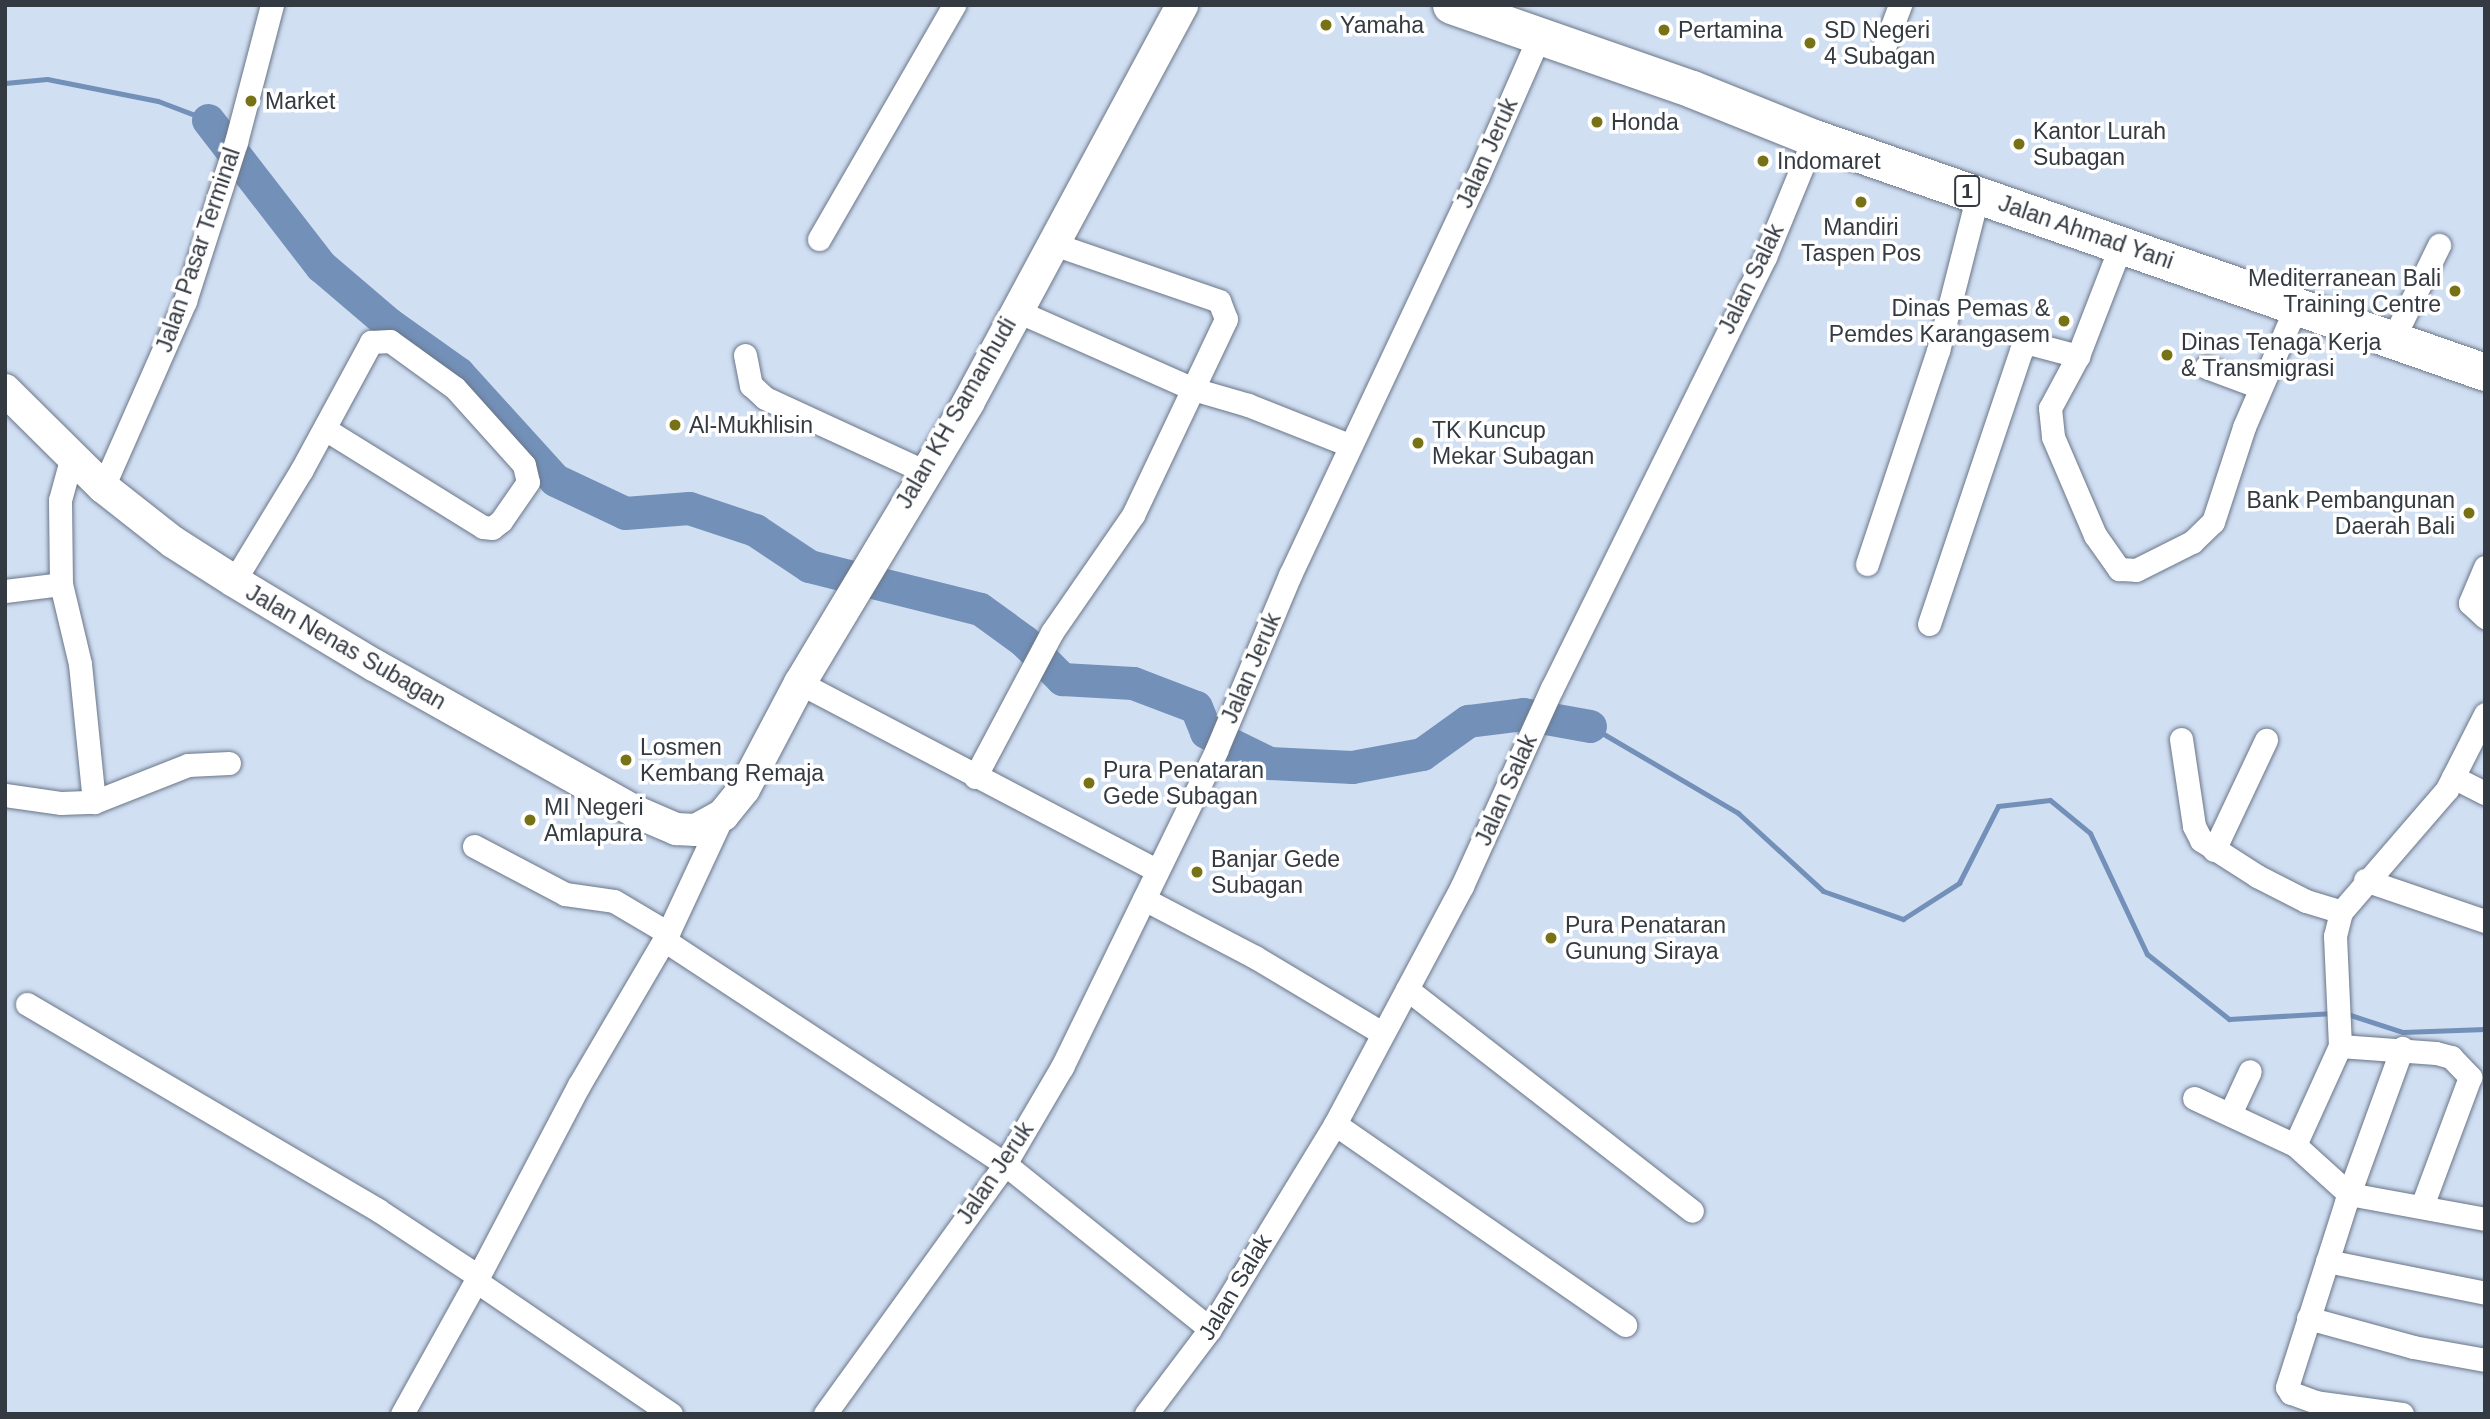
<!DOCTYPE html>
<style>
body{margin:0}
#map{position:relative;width:2490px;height:1419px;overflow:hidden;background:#d1dff3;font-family:Arial,sans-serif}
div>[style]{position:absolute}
.stream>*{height:5px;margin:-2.5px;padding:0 2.5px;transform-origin:2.5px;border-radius:2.5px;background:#7390b8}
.river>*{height:33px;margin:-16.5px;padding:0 16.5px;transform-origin:16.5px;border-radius:16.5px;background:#7390b8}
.roads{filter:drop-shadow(0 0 2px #6a7688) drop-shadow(0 0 2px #6a7688)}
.minor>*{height:23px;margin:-11.5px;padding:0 11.5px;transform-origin:11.5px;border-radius:11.5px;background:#fff}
.secondary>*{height:32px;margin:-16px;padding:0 16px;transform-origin:16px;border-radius:16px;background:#fff}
.trunk>*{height:37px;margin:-18.5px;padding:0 18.5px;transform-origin:18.5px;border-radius:18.5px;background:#fff}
.dots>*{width:19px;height:19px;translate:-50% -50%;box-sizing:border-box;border:4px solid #fff;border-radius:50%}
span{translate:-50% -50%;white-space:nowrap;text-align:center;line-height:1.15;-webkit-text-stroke:7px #fff;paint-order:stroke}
.shield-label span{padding:2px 5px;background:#fff;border:2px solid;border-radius:5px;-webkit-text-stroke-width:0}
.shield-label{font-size:21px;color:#343a41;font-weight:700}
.poi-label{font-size:23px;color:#343a41}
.left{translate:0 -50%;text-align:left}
.right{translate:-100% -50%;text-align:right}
.street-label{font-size:23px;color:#343a41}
.frame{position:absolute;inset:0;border:7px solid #343a41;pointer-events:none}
</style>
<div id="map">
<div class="stream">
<i style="left:5px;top:83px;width:42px;rotate:-5.4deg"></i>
<i style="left:47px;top:79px;width:113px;rotate:11.2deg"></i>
<i style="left:158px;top:101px;width:53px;rotate:20.8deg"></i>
<i style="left:1590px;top:726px;width:172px;rotate:30.4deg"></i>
<i style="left:1738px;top:813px;width:115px;rotate:42.5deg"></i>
<i style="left:1823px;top:891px;width:85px;rotate:19.3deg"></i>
<i style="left:1903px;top:919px;width:67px;rotate:-32.7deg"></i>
<i style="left:1959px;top:883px;width:86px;rotate:-63.1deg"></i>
<i style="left:1998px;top:806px;width:52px;rotate:-6.6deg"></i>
<i style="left:2050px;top:800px;width:52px;rotate:39.5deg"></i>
<i style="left:2090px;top:833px;width:134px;rotate:64.8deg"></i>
<i style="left:2147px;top:954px;width:105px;rotate:38.4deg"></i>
<i style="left:2229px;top:1019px;width:105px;rotate:-3.3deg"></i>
<i style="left:2344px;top:1013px;width:62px;rotate:17.9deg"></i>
<i style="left:2403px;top:1032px;width:82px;rotate:-2.1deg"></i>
</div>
<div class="river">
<i style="left:208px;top:120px;width:185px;rotate:52.3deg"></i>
<i style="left:321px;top:266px;width:89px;rotate:40.5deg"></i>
<i style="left:389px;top:324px;width:85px;rotate:35.4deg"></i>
<i style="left:458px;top:373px;width:144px;rotate:47.8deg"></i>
<i style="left:555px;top:480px;width:77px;rotate:25.2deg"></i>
<i style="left:625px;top:513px;width:64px;rotate:-4.5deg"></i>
<i style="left:689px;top:508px;width:70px;rotate:18.4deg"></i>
<i style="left:755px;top:530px;width:65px;rotate:33.7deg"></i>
<i style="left:809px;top:566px;width:176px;rotate:14.1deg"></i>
<i style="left:980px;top:609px;width:54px;rotate:36deg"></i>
<i style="left:1024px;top:641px;width:54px;rotate:45deg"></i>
<i style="left:1062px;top:679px;width:71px;rotate:3.2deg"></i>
<i style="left:1133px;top:683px;width:67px;rotate:20.9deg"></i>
<i style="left:1196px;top:707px;width:27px;rotate:68deg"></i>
<i style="left:1206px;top:732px;width:70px;rotate:26.2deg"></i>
<i style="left:1269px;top:763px;width:83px;rotate:2.8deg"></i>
<i style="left:1352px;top:767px;width:71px;rotate:-10.5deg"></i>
<i style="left:1422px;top:754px;width:57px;rotate:-35.7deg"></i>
<i style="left:1468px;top:721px;width:55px;rotate:-7.3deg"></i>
<i style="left:1523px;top:714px;width:68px;rotate:10.2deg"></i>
</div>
<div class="roads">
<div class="minor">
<i style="left:1883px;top:50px;width:48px;rotate:-69.3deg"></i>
<i style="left:819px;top:239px;width:270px;rotate:-60deg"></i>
<i style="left:2121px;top:245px;width:119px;rotate:111.2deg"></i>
<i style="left:2078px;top:356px;width:59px;rotate:118.3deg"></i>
<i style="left:2050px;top:408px;width:29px;rotate:84deg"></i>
<i style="left:2053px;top:437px;width:107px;rotate:66.8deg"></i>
<i style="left:2095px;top:535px;width:42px;rotate:54.8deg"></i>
<i style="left:2119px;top:569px;width:17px;rotate:3deg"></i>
<i style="left:2136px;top:570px;width:63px;rotate:-26.6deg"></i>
<i style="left:2192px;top:542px;width:29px;rotate:-44deg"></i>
<i style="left:2213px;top:522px;width:100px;rotate:-71.9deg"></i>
<i style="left:2244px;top:427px;width:131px;rotate:-66.6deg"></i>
<i style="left:1015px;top:310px;width:195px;rotate:23.9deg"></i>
<i style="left:1193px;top:389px;width:57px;rotate:16.2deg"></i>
<i style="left:1248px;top:405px;width:109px;rotate:21.6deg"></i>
<i style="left:2392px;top:341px;width:107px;rotate:-63.9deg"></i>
<i style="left:745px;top:355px;width:31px;rotate:79deg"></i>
<i style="left:751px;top:385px;width:19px;rotate:43deg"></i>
<i style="left:765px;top:398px;width:175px;rotate:24.7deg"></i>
<i style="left:2206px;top:367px;width:58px;rotate:20.3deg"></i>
<i style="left:103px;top:487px;width:203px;rotate:-66.2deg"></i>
<i style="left:185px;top:301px;width:167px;rotate:-72.2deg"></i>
<i style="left:236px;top:142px;width:142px;rotate:-75.3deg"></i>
<i style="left:1867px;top:564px;width:225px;rotate:-71.6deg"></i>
<i style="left:1938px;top:351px;width:162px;rotate:-75.7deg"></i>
<i style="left:2485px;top:567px;width:39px;rotate:113deg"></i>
<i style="left:2470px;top:603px;width:21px;rotate:43deg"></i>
<i style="left:234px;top:581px;width:129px;rotate:-58.7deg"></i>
<i style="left:301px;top:471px;width:147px;rotate:-61.5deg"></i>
<i style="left:371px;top:342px;width:19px;rotate:-3deg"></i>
<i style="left:390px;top:341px;width:80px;rotate:35.9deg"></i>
<i style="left:455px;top:388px;width:103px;rotate:48.1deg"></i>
<i style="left:524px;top:465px;width:17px;rotate:77deg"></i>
<i style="left:528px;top:482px;width:47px;rotate:124.7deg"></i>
<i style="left:501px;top:521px;width:11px;rotate:142deg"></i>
<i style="left:492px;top:528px;width:9px;rotate:-174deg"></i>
<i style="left:483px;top:527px;width:186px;rotate:-148.2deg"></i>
<i style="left:61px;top:584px;width:82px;rotate:76.6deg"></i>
<i style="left:80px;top:664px;width:139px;rotate:84.2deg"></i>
<i style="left:5px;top:591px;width:56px;rotate:-7.1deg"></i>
<i style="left:61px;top:584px;width:84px;rotate:-90.7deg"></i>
<i style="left:60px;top:500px;width:46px;rotate:-74.7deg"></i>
<i style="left:1929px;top:624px;width:288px;rotate:-71.4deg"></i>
<i style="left:2021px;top:351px;width:9px;rotate:-54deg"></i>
<i style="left:2026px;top:344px;width:7px"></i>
<i style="left:2033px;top:344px;width:47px;rotate:14.9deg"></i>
<i style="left:800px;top:683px;width:402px;rotate:27.7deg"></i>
<i style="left:2181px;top:739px;width:88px;rotate:81.5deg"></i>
<i style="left:2194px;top:826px;width:16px;rotate:63deg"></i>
<i style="left:2201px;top:840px;width:67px;rotate:32.7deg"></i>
<i style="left:2257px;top:876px;width:55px;rotate:27deg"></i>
<i style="left:2306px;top:901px;width:37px;rotate:17deg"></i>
<i style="left:975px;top:777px;width:164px;rotate:-62deg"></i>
<i style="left:1052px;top:632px;width:142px;rotate:-55.3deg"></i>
<i style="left:1133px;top:515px;width:217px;rotate:-64.6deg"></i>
<i style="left:1226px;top:319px;width:19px;rotate:-111deg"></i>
<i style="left:1219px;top:301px;width:176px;rotate:-161deg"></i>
<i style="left:2453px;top:777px;width:36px;rotate:27deg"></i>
<i style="left:5px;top:795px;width:57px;rotate:8.1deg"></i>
<i style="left:61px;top:803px;width:33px;rotate:-2deg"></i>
<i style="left:94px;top:802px;width:101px;rotate:-21.5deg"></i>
<i style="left:188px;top:765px;width:41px;rotate:-2.8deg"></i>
<i style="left:474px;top:846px;width:103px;rotate:27.8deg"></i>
<i style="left:565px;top:894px;width:49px;rotate:8.1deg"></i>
<i style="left:614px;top:901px;width:63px;rotate:30.7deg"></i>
<i style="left:2214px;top:850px;width:122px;rotate:-64.7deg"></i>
<i style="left:2365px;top:880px;width:127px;rotate:18.9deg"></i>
<i style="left:1144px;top:899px;width:125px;rotate:27.6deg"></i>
<i style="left:1255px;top:957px;width:148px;rotate:30.9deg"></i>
<i style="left:664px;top:940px;width:408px;rotate:33.3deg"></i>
<i style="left:1005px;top:1164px;width:263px;rotate:38.8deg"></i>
<i style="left:1407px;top:989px;width:361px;rotate:37.9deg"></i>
<i style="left:27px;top:1004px;width:407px;rotate:30.4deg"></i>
<i style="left:378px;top:1210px;width:120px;rotate:33.4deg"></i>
<i style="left:2340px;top:1046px;width:96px;rotate:4.2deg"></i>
<i style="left:2436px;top:1053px;width:16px;rotate:15deg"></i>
<i style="left:2451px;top:1057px;width:28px;rotate:46deg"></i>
<i style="left:2470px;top:1077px;width:138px;rotate:110.4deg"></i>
<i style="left:2194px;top:1098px;width:111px;rotate:25deg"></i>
<i style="left:2295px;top:1145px;width:73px;rotate:42.2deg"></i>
<i style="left:2349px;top:1194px;width:138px;rotate:10.4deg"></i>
<i style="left:2230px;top:1114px;width:47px;rotate:-65.1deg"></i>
<i style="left:1335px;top:1124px;width:353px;rotate:34.7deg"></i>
<i style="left:2295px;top:1145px;width:109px;rotate:-65.6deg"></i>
<i style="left:2340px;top:1046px;width:110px;rotate:-92.6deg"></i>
<i style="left:2335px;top:936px;width:25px;rotate:-76deg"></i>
<i style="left:2341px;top:912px;width:162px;rotate:-49.2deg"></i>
<i style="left:2447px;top:789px;width:84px;rotate:-63.1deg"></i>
<i style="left:2327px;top:1261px;width:161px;rotate:11.4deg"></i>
<i style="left:2308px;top:1318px;width:109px;rotate:15.4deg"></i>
<i style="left:2413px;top:1347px;width:73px;rotate:10.2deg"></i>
<i style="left:402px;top:1414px;width:152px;rotate:-60.9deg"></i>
<i style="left:671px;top:1414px;width:236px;rotate:-145.7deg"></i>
<i style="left:476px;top:1281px;width:221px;rotate:-62.3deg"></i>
<i style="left:579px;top:1085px;width:176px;rotate:-59.6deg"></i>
<i style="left:668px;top:933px;width:130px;rotate:-65deg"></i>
<i style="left:825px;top:1414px;width:308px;rotate:-54.2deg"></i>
<i style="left:1005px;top:1164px;width:113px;rotate:-59.6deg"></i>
<i style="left:1062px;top:1067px;width:352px;rotate:-64deg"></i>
<i style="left:1216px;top:751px;width:191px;rotate:-67.2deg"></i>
<i style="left:1290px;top:575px;width:439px;rotate:-64.8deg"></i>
<i style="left:1477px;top:178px;width:154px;rotate:-66.3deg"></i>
<i style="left:1146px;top:1414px;width:106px;rotate:-53deg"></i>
<i style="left:1210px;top:1329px;width:240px;rotate:-58.6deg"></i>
<i style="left:1335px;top:1124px;width:270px;rotate:-61.9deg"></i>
<i style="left:1462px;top:886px;width:217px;rotate:-65.6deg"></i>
<i style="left:1552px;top:688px;width:481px;rotate:-63.7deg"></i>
<i style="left:1765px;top:257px;width:129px;rotate:-67.6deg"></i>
<i style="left:2402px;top:1414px;width:87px;rotate:-172.1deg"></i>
<i style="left:2316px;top:1402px;width:27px;rotate:-160deg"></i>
<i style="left:2291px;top:1393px;width:7px;rotate:-124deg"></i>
<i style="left:2287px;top:1387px;width:194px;rotate:-72.3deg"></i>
<i style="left:2346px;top:1202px;width:164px;rotate:-70deg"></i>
</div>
<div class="secondary">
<i style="left:5px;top:390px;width:138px;rotate:44.7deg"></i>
<i style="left:103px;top:487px;width:89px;rotate:38.2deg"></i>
<i style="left:173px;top:542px;width:72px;rotate:32.6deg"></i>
<i style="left:234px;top:581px;width:163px;rotate:31deg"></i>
<i style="left:374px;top:665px;width:298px;rotate:29.3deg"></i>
<i style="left:634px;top:811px;width:46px;rotate:23.2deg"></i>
<i style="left:676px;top:829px;width:20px;rotate:3deg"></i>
<i style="left:696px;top:830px;width:31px;rotate:-29deg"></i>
<i style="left:723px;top:815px;width:33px;rotate:-51deg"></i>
<i style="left:744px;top:789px;width:120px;rotate:-62.2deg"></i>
<i style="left:800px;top:683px;width:327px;rotate:-59deg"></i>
<i style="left:968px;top:403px;width:452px;rotate:-61.7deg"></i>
</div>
<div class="trunk">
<i style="left:1451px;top:5px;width:255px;rotate:19.2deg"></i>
<i style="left:1692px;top:89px;width:131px;rotate:21.9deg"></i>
<i style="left:1814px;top:138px;width:711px;rotate:19.23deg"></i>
</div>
</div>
<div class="dots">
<i style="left:1326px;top:25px;background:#767215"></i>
<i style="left:1664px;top:30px;background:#767215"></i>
<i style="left:1810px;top:43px;background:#767215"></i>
<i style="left:251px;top:101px;background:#767215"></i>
<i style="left:1597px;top:122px;background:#767215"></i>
<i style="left:2019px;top:144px;background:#767215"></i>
<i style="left:1763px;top:161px;background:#767215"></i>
<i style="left:1861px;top:202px;background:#767215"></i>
<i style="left:2455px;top:291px;background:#767215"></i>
<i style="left:2064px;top:321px;background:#767215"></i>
<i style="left:2167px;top:355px;background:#767215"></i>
<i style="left:675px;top:425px;background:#767215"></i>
<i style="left:1418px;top:443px;background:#767215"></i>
<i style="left:2469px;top:513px;background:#767215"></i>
<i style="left:626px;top:760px;background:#767215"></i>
<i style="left:1089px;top:783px;background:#767215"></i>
<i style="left:530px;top:820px;background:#767215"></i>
<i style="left:1197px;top:872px;background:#767215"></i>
<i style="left:1551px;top:938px;background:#767215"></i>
</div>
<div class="shield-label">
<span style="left:1967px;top:191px">1</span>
</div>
<div class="poi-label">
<span class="left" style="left:1340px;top:25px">Yamaha</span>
<span class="left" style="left:1678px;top:30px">Pertamina</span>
<span class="left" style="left:1824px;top:43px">SD Negeri<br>4 Subagan</span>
<span class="left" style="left:265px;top:101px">Market</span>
<span class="left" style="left:1611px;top:122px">Honda</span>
<span class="left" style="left:2033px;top:144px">Kantor Lurah<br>Subagan</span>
<span class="left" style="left:1777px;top:161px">Indomaret</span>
<span style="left:1861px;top:240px">Mandiri<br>Taspen Pos</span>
<span class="right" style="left:2441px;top:291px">Mediterranean Bali<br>Training Centre</span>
<span class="right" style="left:2050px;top:321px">Dinas Pemas &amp;<br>Pemdes Karangasem</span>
<span class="left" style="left:2181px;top:355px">Dinas Tenaga Kerja<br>&amp; Transmigrasi</span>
<span class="left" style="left:689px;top:425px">Al-Mukhlisin</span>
<span class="left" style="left:1432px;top:443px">TK Kuncup<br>Mekar Subagan</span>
<span class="right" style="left:2455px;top:513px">Bank Pembangunan<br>Daerah Bali</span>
<span class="left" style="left:640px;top:760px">Losmen<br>Kembang Remaja</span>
<span class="left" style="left:1103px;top:783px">Pura Penataran<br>Gede Subagan</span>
<span class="left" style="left:544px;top:820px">MI Negeri<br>Amlapura</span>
<span class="left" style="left:1211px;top:872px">Banjar Gede<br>Subagan</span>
<span class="left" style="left:1565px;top:938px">Pura Penataran<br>Gunung Siraya</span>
</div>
<div class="street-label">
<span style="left:1487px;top:153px;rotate:-66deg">Jalan Jeruk</span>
<span style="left:2086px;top:232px;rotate:19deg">Jalan Ahmad Yani</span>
<span style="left:198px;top:250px;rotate:-71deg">Jalan Pasar Terminal</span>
<span style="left:1751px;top:279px;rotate:-64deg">Jalan Salak</span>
<span style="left:956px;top:413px;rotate:-60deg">Jalan KH Samanhudi</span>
<span style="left:346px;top:647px;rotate:30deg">Jalan Nenas Subagan</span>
<span style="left:1251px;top:668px;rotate:-67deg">Jalan Jeruk</span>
<span style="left:1506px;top:790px;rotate:-66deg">Jalan Salak</span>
<span style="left:995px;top:1173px;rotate:-56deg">Jalan Jeruk</span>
<span style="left:1235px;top:1287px;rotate:-59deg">Jalan Salak</span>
</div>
<div class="frame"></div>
</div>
